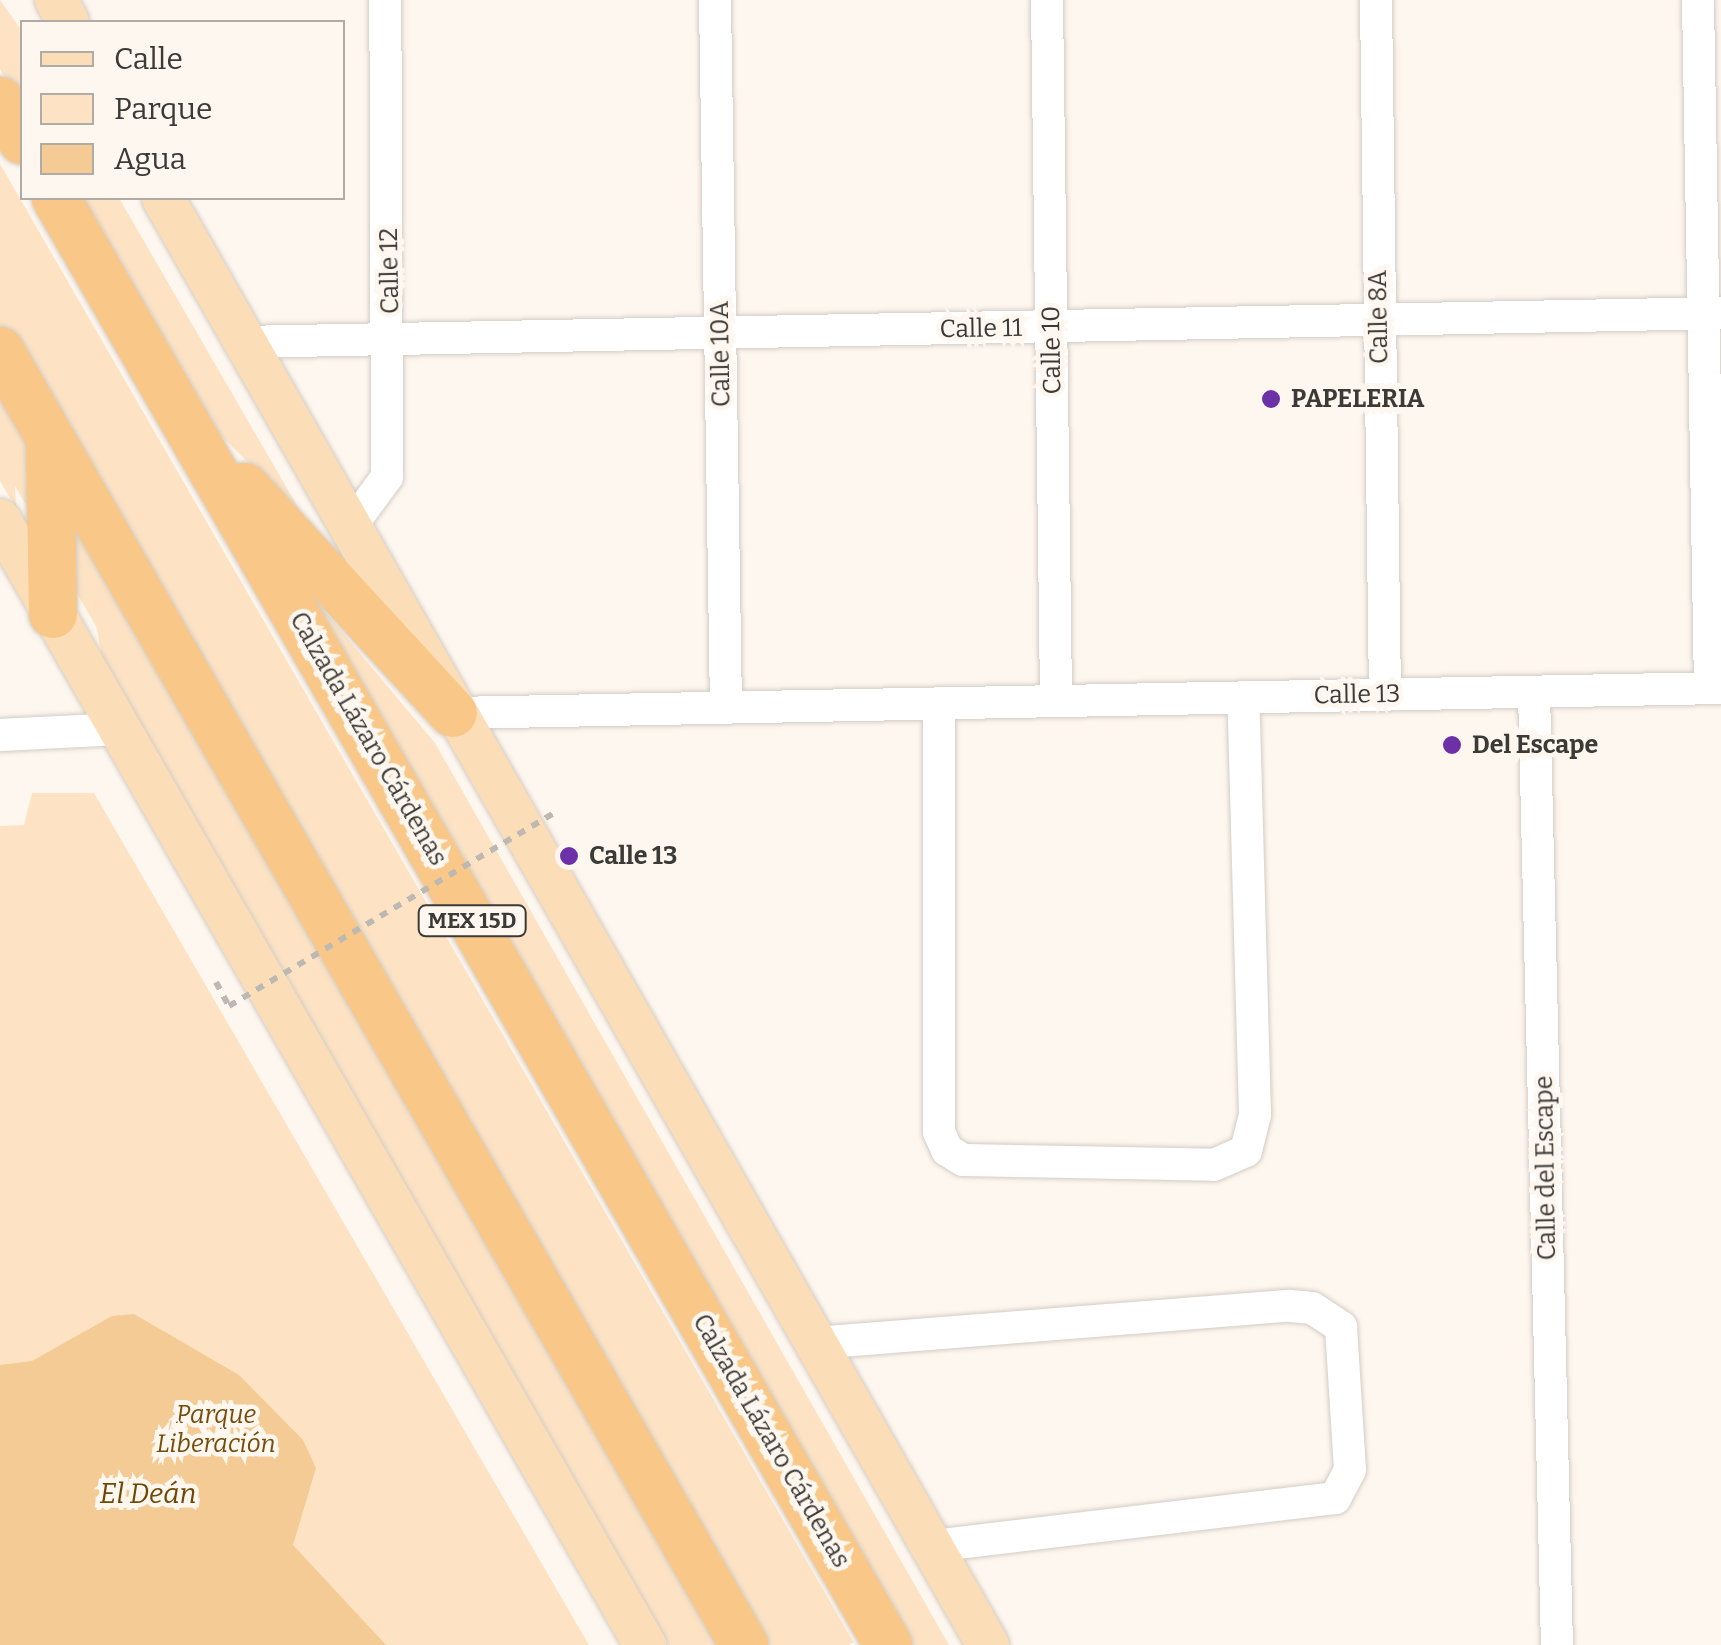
<!DOCTYPE html>
<meta charset="utf-8">
<style>
body{margin:0}
#map{position:relative;width:1721px;height:1645px;overflow:hidden;background:#fef7ef;font-family:Bitter,serif}
div>[style]{position:absolute}
.green>*{inset:0;background:#fde3c4;transform-origin:0 0}
.water>*{inset:0;background:#f4ca95}
.path>*{height:6px;margin-top:-3px;transform-origin:0;background:repeating-linear-gradient(90deg,#bdb8b1 0 8px,transparent 0 16px)}
.roads{filter:drop-shadow(0 0 2px #d3ccc4) drop-shadow(0 0 2px #d3ccc4)}
.minor>*{height:32px;margin:-16px;padding:0 16px;transform-origin:16px;border-radius:16px;background:#fff}
.major>*{height:42px;margin:-21px;padding:0 21px;transform-origin:21px;border-radius:21px;background:#fbdeb8}
.highway>*{height:48px;margin:-24px;padding:0 24px;transform-origin:24px;border-radius:24px;background:#f9c888}
.path-bridge>*{height:6px;margin-top:-3px;transform-origin:0;background:repeating-linear-gradient(90deg,#bdb8b1 0 8px,transparent 0 16px)}
.dots>*{width:28px;height:28px;translate:-50% -50%;box-sizing:border-box;border:5px solid #fef7ef;border-radius:50%}
span{translate:-50% -50%;white-space:nowrap;text-align:center;line-height:1.15;-webkit-text-stroke:9px #fef7ef;paint-order:stroke}
.shield-label span{padding:2px 8px;background:#fef7ef;border:2px solid;border-radius:8px;-webkit-text-stroke-width:0}
.shield-label{font-size:22px;color:#3c3a36;font-weight:700}
.street-label{font-size:25px;color:#3c3a36}
.poi-label{font-size:25px;color:#3c3a36;font-weight:700}
.left{translate:0 -50%;text-align:left}
.park-label{font-size:25px;color:#744c0c;font-style:italic}
.water-label{font-size:28px;color:#6f4704;font-style:italic}
.legend{position:absolute;left:20px;top:20px;width:325px;height:180px;box-sizing:border-box;background:#fef7ef;border:2px solid #b0aba5;margin:0;padding:12px 18px;list-style:none;font-size:30px;color:#3c3a36}
.legend li{display:flex;align-items:center;gap:20px;height:50px}
.legend b{width:50px;border:2px solid #b0aba5}
</style>
<div id="map">
<div class="green">
<i style="clip-path:polygon(0 0,22px 31px,22px 108px,0 69px)"></i>
<i style="left:0;top:164px;width:1707px;height:148px;rotate:60deg"></i>
<i style="clip-path:polygon(75px 198px,119px 198px,303px 516px,205px 420px)"></i>
<i style="clip-path:polygon(0 406px,12px 426px,16px 508px,0 481px)"></i>
<i style="clip-path:polygon(84px 555px,711px 1645px,669px 1645px,104px 669px)"></i>
<i style="clip-path:polygon(285px 564px,435px 743px,949px 1645px,901px 1645px)"></i>
<i style="clip-path:polygon(32px 793px,94px 793px,589px 1645px,0 1645px,0 826px,24px 825px)"></i>
</div>
<div class="water">
<i style="clip-path:polygon(134px 1314px,239px 1375px,303px 1440px,316px 1468px,293px 1545px,386px 1645px,0 1645px,0 1365px,32px 1361px,112px 1316px)"></i>
</div>
<div class="path">
<i style="left:216px;top:982px;width:27px;rotate:62deg"></i>
</div>
<div class="roads">
<div class="minor">
<i style="left:715px;top:0;width:707px;rotate:89.11deg"></i>
<i style="left:1047px;top:0;width:701px;rotate:89.26deg"></i>
<i style="left:1376px;top:0;width:694px;rotate:89.26deg"></i>
<i style="left:1698px;top:0;width:688px;rotate:89deg"></i>
<i style="left:241px;top:342px;width:1480px;rotate:-1.12deg"></i>
<i style="left:348px;top:530px;width:66px;rotate:-53.7deg"></i>
<i style="left:387px;top:477px;width:477px;rotate:-90.2deg"></i>
<i style="left:1534px;top:692px;width:953px;rotate:88.62deg"></i>
<i style="left:939px;top:703px;width:429px;rotate:90deg"></i>
<i style="left:939px;top:1132px;width:20px;rotate:66deg"></i>
<i style="left:947px;top:1150px;width:19px;rotate:32deg"></i>
<i style="left:963px;top:1160px;width:251px;rotate:1.1deg"></i>
<i style="left:1214px;top:1165px;width:35px;rotate:-24deg"></i>
<i style="left:1246px;top:1151px;width:38px;rotate:-76deg"></i>
<i style="left:1255px;top:1114px;width:417px;rotate:-91.6deg"></i>
<i style="left:453px;top:713px;width:1268px;rotate:-1.13deg"></i>
<i style="left:0;top:735px;width:119px;rotate:-2.9deg"></i>
<i style="left:815px;top:1343px;width:476px;rotate:-4.5deg"></i>
<i style="left:1290px;top:1306px;width:22px;rotate:5deg"></i>
<i style="left:1312px;top:1308px;width:35px;rotate:33deg"></i>
<i style="left:1341px;top:1327px;width:143px;rotate:86.4deg"></i>
<i style="left:1350px;top:1470px;width:32px;rotate:118deg"></i>
<i style="left:1335px;top:1498px;width:407px;rotate:173.2deg"></i>
</div>
<div class="major">
<i style="left:56px;top:0;width:25px;rotate:61deg"></i>
<i style="left:163px;top:198px;width:1666px;rotate:60.31deg"></i>
<i style="left:0;top:520px;width:1297px;rotate:60.17deg"></i>
</div>
<div class="highway">
<i style="left:0;top:101px;width:45px;rotate:60.6deg"></i>
<i style="left:56px;top:198px;width:1669px;rotate:60.1deg"></i>
<i style="left:0;top:351px;width:1493px;rotate:60.1deg"></i>
<i style="left:50px;top:442px;width:172px;rotate:89deg"></i>
<i style="left:245px;top:487px;width:307px;rotate:47.4deg"></i>
</div>
</div>
<div class="path-bridge">
<i style="left:229px;top:1006px;width:380px;rotate:-30.7deg"></i>
</div>
<div class="dots">
<i style="left:1271px;top:399px;background:#6c31a7"></i>
<i style="left:1452px;top:745px;background:#6c31a7"></i>
<i style="left:569px;top:856px;background:#6c31a7"></i>
</div>
<div class="shield-label">
<span style="left:472px;top:921px">MEX 15D</span>
</div>
<div class="street-label">
<span style="left:390px;top:271px;rotate:-91deg">Calle 12</span>
<span style="left:1379px;top:317px;rotate:-91deg">Calle 8A</span>
<span style="left:981px;top:329px;rotate:-1deg">Calle 11</span>
<span style="left:1052px;top:350px;rotate:-91deg">Calle 10</span>
<span style="left:721px;top:354px;rotate:-91deg">Calle 10A</span>
<span style="left:1357px;top:695px;rotate:-1deg">Calle 13</span>
<span style="left:368px;top:739px;rotate:60deg">Calzada Lázaro Cárdenas</span>
<span style="left:1546px;top:1168px;rotate:-91deg">Calle del Escape</span>
<span style="left:771px;top:1441px;rotate:60deg">Calzada Lázaro Cárdenas</span>
</div>
<div class="poi-label">
<span class="left" style="left:1291px;top:399px">PAPELERIA</span>
<span class="left" style="left:1472px;top:745px">Del Escape</span>
<span class="left" style="left:589px;top:856px">Calle 13</span>
</div>
<div class="park-label">
<span style="left:216px;top:1430px">Parque<br>Liberación</span>
</div>
<div class="water-label">
<span style="left:148px;top:1494px">El Deán</span>
</div>
<ul class="legend">
<li><b style="height:12px;background:#fbdeb8"></b>Calle</li>
<li><b style="height:28px;background:#fde3c4"></b>Parque</li>
<li><b style="height:28px;background:#f4ca95"></b>Agua</li>
</ul>
</div>
